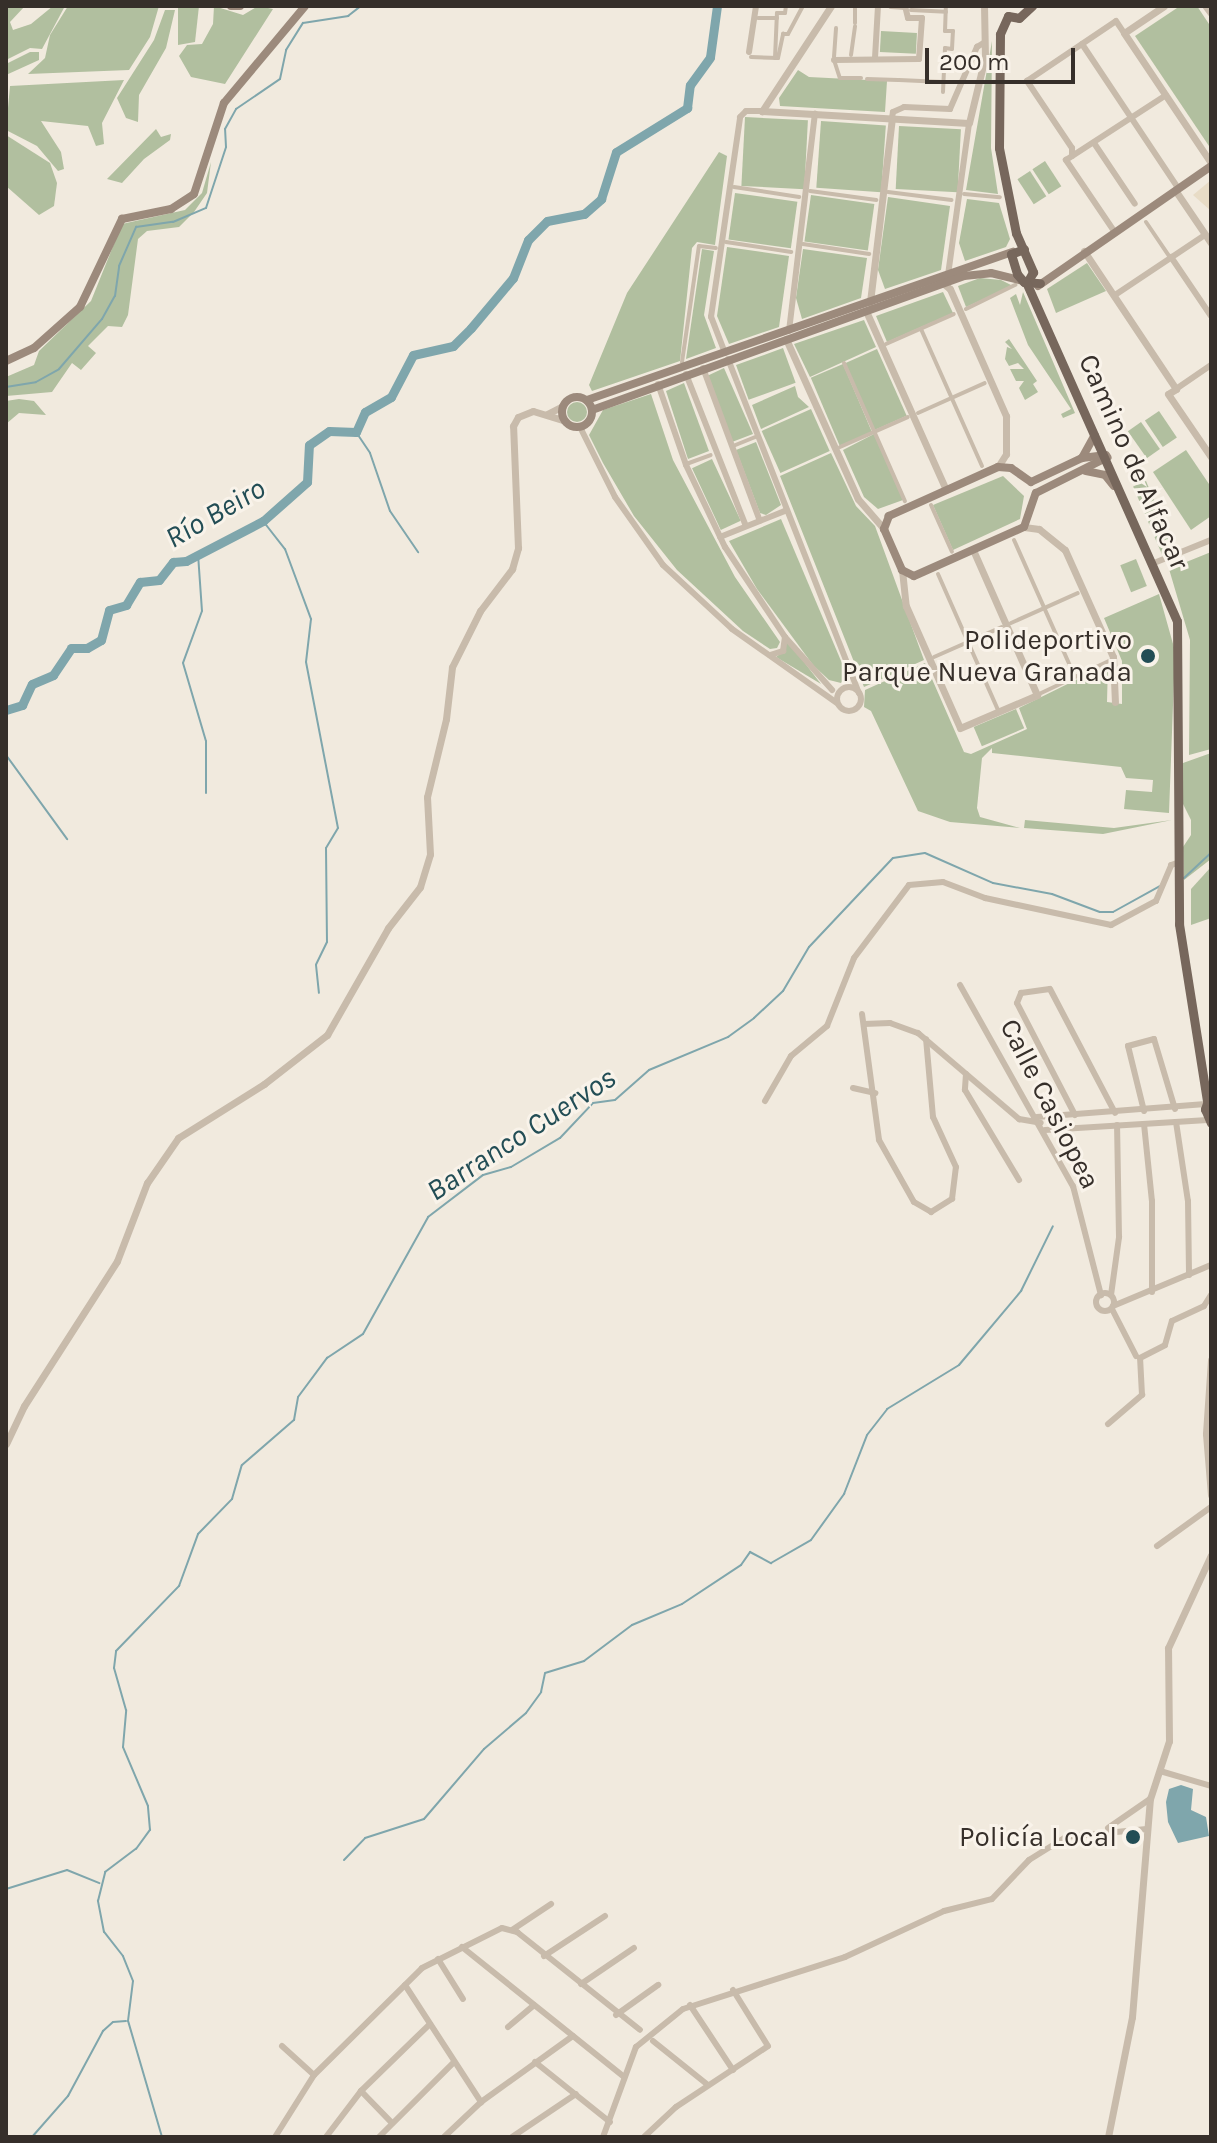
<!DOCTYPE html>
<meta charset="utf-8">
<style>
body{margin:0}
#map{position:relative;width:1217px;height:2143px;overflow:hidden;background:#f1eade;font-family:Karla,sans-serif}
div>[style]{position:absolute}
.green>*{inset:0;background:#b1bf9f;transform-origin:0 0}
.round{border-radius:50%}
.plaza>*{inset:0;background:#e8dcc6}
.water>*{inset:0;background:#7fa6ac}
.stream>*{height:2px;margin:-1px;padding:0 1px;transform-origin:1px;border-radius:1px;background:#7fa6ac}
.river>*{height:9px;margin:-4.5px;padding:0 4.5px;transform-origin:4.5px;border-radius:4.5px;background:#7fa6ac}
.pedestrian>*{height:4px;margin:-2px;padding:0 2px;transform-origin:2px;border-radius:2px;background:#c8bbab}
.minor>*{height:6px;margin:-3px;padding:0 3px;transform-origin:3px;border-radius:3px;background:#c8bbab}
.minor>.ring{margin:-3px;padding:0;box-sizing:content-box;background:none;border:6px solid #c8bbab;border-radius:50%}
.tertiary>*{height:7px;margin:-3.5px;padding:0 3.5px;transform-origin:3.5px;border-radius:3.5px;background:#c8bbab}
.secondary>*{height:8px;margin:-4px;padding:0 4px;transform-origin:4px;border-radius:4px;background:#9c8a7c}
.secondary>.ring{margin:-4px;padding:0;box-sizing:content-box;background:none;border:8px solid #9c8a7c;border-radius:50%}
.primary>*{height:9px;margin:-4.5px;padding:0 4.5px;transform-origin:4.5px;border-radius:4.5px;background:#77675c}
.dots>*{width:22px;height:22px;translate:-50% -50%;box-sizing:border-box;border:4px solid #f9f3ea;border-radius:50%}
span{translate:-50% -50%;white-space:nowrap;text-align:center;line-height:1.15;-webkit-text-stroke:6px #f9f3ea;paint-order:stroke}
.street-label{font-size:28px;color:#362f2a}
.poi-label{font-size:28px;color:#362f2a}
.right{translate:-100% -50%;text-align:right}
.water-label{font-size:30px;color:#224d55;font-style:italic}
.frame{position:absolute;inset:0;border:8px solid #362f2a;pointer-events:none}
.scale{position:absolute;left:925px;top:48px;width:150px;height:36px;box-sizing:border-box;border:4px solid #362f2a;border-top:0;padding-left:10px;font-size:24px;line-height:28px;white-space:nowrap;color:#362f2a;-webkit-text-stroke:6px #f9f3ea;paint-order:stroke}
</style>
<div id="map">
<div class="green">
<i style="clip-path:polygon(6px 6px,25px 6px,10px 22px,13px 30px,31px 24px,53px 6px,65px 6px,42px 49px,30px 48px,6px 60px)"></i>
<i style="clip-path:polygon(68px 6px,159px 6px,150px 37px,129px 70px,28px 74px,45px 58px,50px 35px)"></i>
<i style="clip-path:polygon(178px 6px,199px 6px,195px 42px,178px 45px)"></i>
<i style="clip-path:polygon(214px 6px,243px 15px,258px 6px,273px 9px,225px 84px,191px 77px,179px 56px,187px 45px,202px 44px,213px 24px)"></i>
<i style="clip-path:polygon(1180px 6px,1197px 6px,1211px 27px,1211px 149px,1135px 36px)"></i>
<i style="clip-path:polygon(165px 10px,175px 10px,166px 48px,139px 95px,138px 122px,126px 118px,117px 98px,154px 40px)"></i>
<i style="left:881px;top:31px;width:36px;height:21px;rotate:3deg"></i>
<i style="clip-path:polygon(992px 41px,991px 148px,998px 194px,966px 190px)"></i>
<i style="clip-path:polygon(30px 52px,39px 52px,39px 60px,6px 75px,6px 64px)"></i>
<i style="clip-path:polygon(798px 70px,809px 77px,887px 81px,885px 112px,780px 106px,779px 98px)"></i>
<i style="clip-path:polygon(124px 80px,102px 123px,104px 144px,96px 146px,88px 126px,41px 121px,61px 152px,64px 169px,58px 171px,37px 146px,6px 130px,10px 86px)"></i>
<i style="left:745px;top:117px;width:63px;height:69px;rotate:3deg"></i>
<i style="left:821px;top:121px;width:65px;height:67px;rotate:4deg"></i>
<i style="left:899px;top:126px;width:62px;height:63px;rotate:3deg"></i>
<i style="clip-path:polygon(156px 129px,161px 137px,171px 134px,170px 140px,144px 159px,122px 183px,107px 179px)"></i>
<i style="clip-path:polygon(6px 135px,50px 163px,57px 183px,54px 206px,39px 215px,6px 186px)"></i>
<i style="clip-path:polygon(719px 152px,727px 156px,715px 245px,697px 242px,692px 248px,680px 361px,592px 391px,589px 385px,627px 293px)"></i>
<i style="left:1045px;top:161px;width:30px;height:15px;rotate:57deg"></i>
<i style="clip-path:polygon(211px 162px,207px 193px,194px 212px,179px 227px,147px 231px,138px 239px,128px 315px,122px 327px,108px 326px,88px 346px,96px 353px,81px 370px,72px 363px,52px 392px,6px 396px,6px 377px,34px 365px,39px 351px,91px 301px,122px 224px,185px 210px,202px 193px)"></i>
<i style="left:1030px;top:171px;width:30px;height:15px;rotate:57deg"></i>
<i style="left:735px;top:193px;width:63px;height:47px;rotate:8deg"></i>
<i style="left:811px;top:195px;width:64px;height:47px;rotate:8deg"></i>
<i style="clip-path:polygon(888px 197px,950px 206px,941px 270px,885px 289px,878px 270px)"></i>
<i style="clip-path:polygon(967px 199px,999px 203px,1010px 239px,1006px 247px,965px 261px,959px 243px)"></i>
<i style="clip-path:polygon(727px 247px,789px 256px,779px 327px,729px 344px,717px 316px)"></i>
<i style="clip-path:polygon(702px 249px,714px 251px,704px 315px,716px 348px,686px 359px)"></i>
<i style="clip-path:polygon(803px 249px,867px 258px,861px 298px,802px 319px,796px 298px)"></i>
<i style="clip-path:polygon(1087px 263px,1106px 291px,1056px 313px,1047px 289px)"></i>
<i style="clip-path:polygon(980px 278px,1001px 280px,1013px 286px,966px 307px,958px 286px)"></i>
<i style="clip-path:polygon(943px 292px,953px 313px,887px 342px,876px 316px)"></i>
<i style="clip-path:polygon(1023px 292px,1075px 413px,1063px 418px,1061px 414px,1071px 409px,1028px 345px,1010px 298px,1016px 294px,1020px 305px)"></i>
<i style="clip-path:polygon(864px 320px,876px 347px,810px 377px,794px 344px)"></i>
<i style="clip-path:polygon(1009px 339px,1037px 381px,1033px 384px,1038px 392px,1025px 400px,1019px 388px,1024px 381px,1016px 381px,1010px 369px,1024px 369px,1018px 363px,1009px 366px,1005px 359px,1007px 347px,1012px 349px,1005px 342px)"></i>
<i style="left:783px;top:348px;width:37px;height:50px;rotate:70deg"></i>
<i style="left:877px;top:349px;width:73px;height:35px;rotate:66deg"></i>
<i style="left:843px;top:364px;width:74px;height:35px;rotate:67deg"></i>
<i style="clip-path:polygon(724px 368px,753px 434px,732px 442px,707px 376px)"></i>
<i style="clip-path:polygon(684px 383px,709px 451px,688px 459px,666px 391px)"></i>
<i style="clip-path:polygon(795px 386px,798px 397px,809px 407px,761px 429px,752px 405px)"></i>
<i style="clip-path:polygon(651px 394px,673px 460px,735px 577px,780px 642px,777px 648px,770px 649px,743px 631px,677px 570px,634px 516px,603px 463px,589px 435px,603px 410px)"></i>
<i style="clip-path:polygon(19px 399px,34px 401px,46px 415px,19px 413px,6px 424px,6px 401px)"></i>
<i class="round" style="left:567px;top:402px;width:20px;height:20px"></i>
<i style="left:811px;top:409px;width:46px;height:54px;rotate:66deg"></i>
<i style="left:1159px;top:411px;width:32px;height:17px;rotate:56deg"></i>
<i style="left:1141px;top:422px;width:33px;height:16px;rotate:55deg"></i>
<i style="clip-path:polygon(874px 434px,903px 500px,878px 509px,864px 497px,843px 450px)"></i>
<i style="clip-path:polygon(756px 442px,781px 505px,766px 515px,760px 513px,736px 450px)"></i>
<i style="clip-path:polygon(1186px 450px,1211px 487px,1211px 516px,1191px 530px,1153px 472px)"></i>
<i style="clip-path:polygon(831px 453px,856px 506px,875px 526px,924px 660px,864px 687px,780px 476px)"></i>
<i style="left:712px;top:459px;width:68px;height:22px;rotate:65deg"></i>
<i style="clip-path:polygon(1003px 476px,1024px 496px,1020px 519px,953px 550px,933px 505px)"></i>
<i style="left:1146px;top:481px;width:75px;height:14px;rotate:67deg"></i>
<i style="clip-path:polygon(781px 519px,847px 675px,841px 683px,829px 680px,813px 665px,757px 589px,729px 541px)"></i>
<i style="clip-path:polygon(1211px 552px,1211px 749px,1189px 755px,1190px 640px,1169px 569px)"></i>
<i style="left:1136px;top:559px;width:29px;height:17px;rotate:68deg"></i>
<i style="clip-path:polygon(1159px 594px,1175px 651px,1169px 813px,1124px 809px,1126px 790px,1152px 792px,1153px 780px,1126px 778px,1121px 767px,992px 753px,992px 748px,982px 758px,977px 808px,980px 817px,1020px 828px,950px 822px,918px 811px,871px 711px,864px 707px,865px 690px,925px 663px,964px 752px,971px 754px,1027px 729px,1019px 708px,1108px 664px,1107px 702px,1122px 704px,1122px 661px,1104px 618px)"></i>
<i style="clip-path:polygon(787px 640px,821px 684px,776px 657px,785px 650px)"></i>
<i style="left:1016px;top:709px;width:21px;height:46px;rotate:67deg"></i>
<i style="clip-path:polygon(1211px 753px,1211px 859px,1184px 880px,1183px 847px,1191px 835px,1191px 820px,1182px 802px,1183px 763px)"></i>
<i style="clip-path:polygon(1025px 820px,1114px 828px,1172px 820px,1103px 834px,1024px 828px)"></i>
<i style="clip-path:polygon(1211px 867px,1211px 918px,1191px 925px,1191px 889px)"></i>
</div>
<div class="plaza">
<i style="clip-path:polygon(1211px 180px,1211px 211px,1193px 195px)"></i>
</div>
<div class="water">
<i style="clip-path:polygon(1181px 1785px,1193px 1789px,1191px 1810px,1206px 1817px,1209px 1836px,1178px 1843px,1168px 1822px,1166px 1802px,1169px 1789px)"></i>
</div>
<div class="stream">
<i style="left:6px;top:387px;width:30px;rotate:-9deg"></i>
<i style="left:36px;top:382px;width:26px;rotate:-29deg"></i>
<i style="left:59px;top:369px;width:66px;rotate:-49.3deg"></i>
<i style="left:102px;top:319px;width:26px;rotate:-61deg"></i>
<i style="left:115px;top:296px;width:30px;rotate:-82deg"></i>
<i style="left:119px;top:266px;width:43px;rotate:-66.4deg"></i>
<i style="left:136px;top:227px;width:37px;rotate:-8deg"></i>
<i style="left:173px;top:222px;width:36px;rotate:-23deg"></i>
<i style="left:206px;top:208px;width:64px;rotate:-71.8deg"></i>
<i style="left:226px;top:147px;width:18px;rotate:-93deg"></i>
<i style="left:225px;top:129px;width:23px;rotate:-61deg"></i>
<i style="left:236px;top:109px;width:53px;rotate:-34.3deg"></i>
<i style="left:280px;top:79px;width:30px;rotate:-78deg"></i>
<i style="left:286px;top:50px;width:32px;rotate:-58deg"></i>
<i style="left:303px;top:23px;width:46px;rotate:-8.8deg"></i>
<i style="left:348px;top:16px;width:16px;rotate:-38deg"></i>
<i style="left:356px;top:432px;width:25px;rotate:56deg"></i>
<i style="left:370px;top:453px;width:61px;rotate:71deg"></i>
<i style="left:390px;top:511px;width:50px;rotate:55.7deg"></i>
<i style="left:263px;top:521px;width:36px;rotate:52deg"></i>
<i style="left:285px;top:549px;width:75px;rotate:69.6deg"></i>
<i style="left:311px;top:619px;width:43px;rotate:96.6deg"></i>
<i style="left:306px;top:662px;width:169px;rotate:79.1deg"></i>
<i style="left:338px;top:828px;width:23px;rotate:121deg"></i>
<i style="left:326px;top:848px;width:94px;rotate:89.4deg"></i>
<i style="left:327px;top:942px;width:25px;rotate:116deg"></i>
<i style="left:316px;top:965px;width:28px;rotate:84deg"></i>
<i style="left:198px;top:554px;width:57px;rotate:86deg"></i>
<i style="left:202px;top:611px;width:55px;rotate:110.1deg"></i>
<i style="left:183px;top:663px;width:81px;rotate:73.6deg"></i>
<i style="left:206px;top:741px;width:52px;rotate:90deg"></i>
<i style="left:6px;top:755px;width:104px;rotate:54deg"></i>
<i style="left:1184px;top:878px;width:37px;rotate:-43deg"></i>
<i style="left:344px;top:1860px;width:30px;rotate:-46deg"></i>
<i style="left:365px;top:1838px;width:62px;rotate:-17.9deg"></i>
<i style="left:424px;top:1819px;width:92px;rotate:-49.4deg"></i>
<i style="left:484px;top:1749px;width:55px;rotate:-40.6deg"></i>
<i style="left:526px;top:1713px;width:26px;rotate:-54deg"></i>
<i style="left:541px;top:1692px;width:19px;rotate:-78deg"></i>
<i style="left:545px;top:1673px;width:41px;rotate:-17.1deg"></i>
<i style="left:584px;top:1661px;width:60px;rotate:-36.9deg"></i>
<i style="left:632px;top:1625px;width:54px;rotate:-22.8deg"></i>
<i style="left:682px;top:1604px;width:71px;rotate:-33.5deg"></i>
<i style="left:741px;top:1565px;width:16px;rotate:-55deg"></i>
<i style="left:750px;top:1552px;width:24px;rotate:28deg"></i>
<i style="left:771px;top:1563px;width:46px;rotate:-29.9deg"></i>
<i style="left:811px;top:1540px;width:57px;rotate:-54.3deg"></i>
<i style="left:844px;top:1494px;width:63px;rotate:-68.7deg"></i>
<i style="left:867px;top:1435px;width:33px;rotate:-52deg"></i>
<i style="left:887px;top:1409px;width:84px;rotate:-31.4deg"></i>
<i style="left:959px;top:1365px;width:97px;rotate:-50deg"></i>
<i style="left:1021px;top:1291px;width:72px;rotate:-63.8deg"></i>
<i style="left:6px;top:1889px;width:64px;rotate:-17.3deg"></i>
<i style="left:67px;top:1870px;width:35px;rotate:22deg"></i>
<i style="left:32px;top:2137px;width:55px;rotate:-48.7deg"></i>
<i style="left:68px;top:2096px;width:74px;rotate:-61.7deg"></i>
<i style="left:103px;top:2031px;width:13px;rotate:-42deg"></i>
<i style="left:113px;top:2022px;width:13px;rotate:-4deg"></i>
<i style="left:162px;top:2137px;width:121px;rotate:-106.3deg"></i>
<i style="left:128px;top:2021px;width:40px;rotate:-82.9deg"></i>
<i style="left:133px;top:1981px;width:27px;rotate:-112deg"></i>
<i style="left:123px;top:1956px;width:31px;rotate:-128deg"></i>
<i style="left:104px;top:1932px;width:32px;rotate:-101deg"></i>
<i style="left:98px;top:1901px;width:30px;rotate:-76deg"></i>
<i style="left:105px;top:1872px;width:39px;rotate:-37deg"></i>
<i style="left:136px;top:1849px;width:24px;rotate:-54deg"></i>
<i style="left:150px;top:1830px;width:24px;rotate:-95deg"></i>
<i style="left:148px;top:1806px;width:64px;rotate:-113deg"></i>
<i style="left:123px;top:1747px;width:37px;rotate:-85deg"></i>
<i style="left:126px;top:1710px;width:44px;rotate:-105.9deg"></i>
<i style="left:114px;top:1668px;width:17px;rotate:-83deg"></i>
<i style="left:116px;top:1651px;width:91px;rotate:-45.9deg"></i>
<i style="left:179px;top:1586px;width:55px;rotate:-69.9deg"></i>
<i style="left:198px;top:1534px;width:49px;rotate:-45.8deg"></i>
<i style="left:232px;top:1499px;width:35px;rotate:-74deg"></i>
<i style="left:242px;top:1465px;width:69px;rotate:-40.9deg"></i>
<i style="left:294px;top:1420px;width:23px;rotate:-80deg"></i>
<i style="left:298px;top:1397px;width:49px;rotate:-53.4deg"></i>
<i style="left:327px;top:1358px;width:43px;rotate:-33.7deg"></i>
<i style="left:363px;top:1334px;width:134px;rotate:-60.9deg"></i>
<i style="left:428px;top:1217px;width:69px;rotate:-37.4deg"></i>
<i style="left:483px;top:1175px;width:29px;rotate:-16deg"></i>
<i style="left:511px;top:1167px;width:57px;rotate:-30.6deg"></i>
<i style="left:560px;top:1138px;width:48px;rotate:-46.7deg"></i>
<i style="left:593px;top:1103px;width:22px;rotate:-8deg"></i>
<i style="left:615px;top:1100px;width:45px;rotate:-41.4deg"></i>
<i style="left:649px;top:1070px;width:86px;rotate:-22.7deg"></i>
<i style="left:728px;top:1037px;width:32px;rotate:-36deg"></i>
<i style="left:754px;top:1018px;width:40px;rotate:-43deg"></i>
<i style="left:783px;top:991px;width:51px;rotate:-59.4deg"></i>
<i style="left:809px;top:947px;width:122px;rotate:-46.7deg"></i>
<i style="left:893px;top:858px;width:32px;rotate:-9deg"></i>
<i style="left:925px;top:853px;width:74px;rotate:23.8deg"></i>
<i style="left:993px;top:883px;width:60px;rotate:10.6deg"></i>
<i style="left:1052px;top:894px;width:51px;rotate:20.6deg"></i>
<i style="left:1100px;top:912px;width:13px"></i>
<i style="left:1113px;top:912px;width:54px;rotate:-29deg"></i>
</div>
<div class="river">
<i style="left:6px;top:710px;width:17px;rotate:-17deg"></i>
<i style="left:22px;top:705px;width:23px;rotate:-65deg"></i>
<i style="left:32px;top:684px;width:23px;rotate:-23deg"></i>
<i style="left:53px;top:675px;width:32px;rotate:-56deg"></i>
<i style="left:71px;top:648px;width:16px"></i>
<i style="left:87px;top:648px;width:16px;rotate:-30deg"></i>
<i style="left:101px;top:640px;width:31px;rotate:-75deg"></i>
<i style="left:109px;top:610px;width:18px;rotate:-16deg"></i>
<i style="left:126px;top:605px;width:27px;rotate:-59deg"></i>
<i style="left:140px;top:582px;width:19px;rotate:-6deg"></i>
<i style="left:159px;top:580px;width:23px;rotate:-52deg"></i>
<i style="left:173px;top:562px;width:13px;rotate:-4deg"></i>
<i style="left:186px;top:561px;width:87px;rotate:-27.5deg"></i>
<i style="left:263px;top:521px;width:59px;rotate:-41.6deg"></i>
<i style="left:307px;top:482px;width:37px;rotate:-87deg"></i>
<i style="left:309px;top:445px;width:24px;rotate:-35deg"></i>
<i style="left:329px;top:431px;width:27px;rotate:2deg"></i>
<i style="left:356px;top:432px;width:22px;rotate:-66deg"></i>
<i style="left:365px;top:412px;width:30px;rotate:-30deg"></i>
<i style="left:391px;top:397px;width:47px;rotate:-62.4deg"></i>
<i style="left:413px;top:355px;width:41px;rotate:-12.7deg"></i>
<i style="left:453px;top:346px;width:25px;rotate:-45deg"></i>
<i style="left:471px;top:328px;width:65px;rotate:-50deg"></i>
<i style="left:513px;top:278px;width:41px;rotate:-68.5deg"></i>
<i style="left:528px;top:240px;width:27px;rotate:-45deg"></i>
<i style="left:547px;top:221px;width:38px;rotate:-11deg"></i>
<i style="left:584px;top:214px;width:23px;rotate:-41deg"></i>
<i style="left:601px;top:199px;width:49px;rotate:-72.3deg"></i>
<i style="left:616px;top:152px;width:84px;rotate:-31.8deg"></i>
<i style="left:687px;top:108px;width:23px;rotate:-83deg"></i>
<i style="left:690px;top:85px;width:34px;rotate:-54deg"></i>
<i style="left:710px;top:57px;width:51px;rotate:-82.2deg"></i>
</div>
<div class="pedestrian">
<i style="left:911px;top:10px;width:35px;rotate:3deg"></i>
<i style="left:758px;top:18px;width:19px"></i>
<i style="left:855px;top:23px;width:16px;rotate:-90deg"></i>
<i style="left:851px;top:55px;width:29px;rotate:-82deg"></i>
<i style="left:751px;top:57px;width:27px;rotate:2deg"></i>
<i style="left:778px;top:58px;width:25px;rotate:-78deg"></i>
<i style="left:783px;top:34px;width:5px"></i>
<i style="left:788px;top:34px;width:32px;rotate:-62deg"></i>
<i style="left:834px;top:57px;width:29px;rotate:-86deg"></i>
<i style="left:775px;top:58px;width:45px;rotate:-87.5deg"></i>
<i style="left:777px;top:13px;width:8px"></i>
<i style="left:785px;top:13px;width:7px;rotate:-82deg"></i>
<i style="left:834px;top:60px;width:19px;rotate:72deg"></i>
<i style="left:840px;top:78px;width:21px"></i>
<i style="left:867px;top:79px;width:31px;rotate:2deg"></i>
<i style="left:899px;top:80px;width:44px;rotate:2.6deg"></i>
<i style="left:943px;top:92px;width:44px;rotate:-87.4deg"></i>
<i style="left:945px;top:48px;width:7px;rotate:8deg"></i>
<i style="left:952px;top:49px;width:18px;rotate:-87deg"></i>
<i style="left:953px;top:31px;width:8px;rotate:180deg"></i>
<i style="left:945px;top:31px;width:25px;rotate:-88deg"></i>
<i style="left:734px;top:187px;width:66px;rotate:8.7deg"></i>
<i style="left:810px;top:191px;width:67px;rotate:7.8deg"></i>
<i style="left:888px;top:192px;width:64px;rotate:7.1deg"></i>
<i style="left:964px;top:194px;width:36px;rotate:5deg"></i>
<i style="left:1146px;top:222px;width:41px;rotate:55.9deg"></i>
<i style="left:726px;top:242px;width:66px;rotate:8.7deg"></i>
<i style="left:803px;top:244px;width:67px;rotate:8.6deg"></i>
<i style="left:966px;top:309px;width:55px;rotate:-26.1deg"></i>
<i style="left:921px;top:329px;width:150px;rotate:66deg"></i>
<i style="left:886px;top:344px;width:74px;rotate:-23.8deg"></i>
<i style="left:682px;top:362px;width:117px;rotate:-81.7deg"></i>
<i style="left:699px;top:246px;width:17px;rotate:7deg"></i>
<i style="left:844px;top:363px;width:151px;rotate:66.2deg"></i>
<i style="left:918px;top:413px;width:73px;rotate:-24.1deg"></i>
<i style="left:733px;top:446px;width:24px;rotate:-22deg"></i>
<i style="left:840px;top:447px;width:74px;rotate:-23.8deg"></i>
<i style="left:689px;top:463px;width:23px;rotate:-20deg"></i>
<i style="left:931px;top:505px;width:51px;rotate:65.9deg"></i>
<i style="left:1014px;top:540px;width:150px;rotate:66deg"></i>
<i style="left:938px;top:574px;width:151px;rotate:66.2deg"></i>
<i style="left:1011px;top:623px;width:73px;rotate:-24.1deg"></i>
<i style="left:934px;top:657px;width:74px;rotate:-23.8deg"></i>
<i style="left:1037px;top:695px;width:80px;rotate:-25.3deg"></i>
</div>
<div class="minor">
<i style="left:891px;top:6px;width:14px;rotate:4deg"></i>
<i style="left:1205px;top:6px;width:10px;rotate:53deg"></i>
<i style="left:1082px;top:44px;width:173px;rotate:56.3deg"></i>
<i style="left:749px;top:52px;width:47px;rotate:-81.3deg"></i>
<i style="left:875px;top:58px;width:52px;rotate:-86.7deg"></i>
<i style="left:834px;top:60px;width:85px;rotate:-0.7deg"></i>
<i style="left:919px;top:59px;width:41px;rotate:-85.8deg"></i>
<i style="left:922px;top:18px;width:14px;rotate:180deg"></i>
<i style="left:908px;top:18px;width:12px;rotate:-104deg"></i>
<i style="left:892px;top:118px;width:6px;rotate:-81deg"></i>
<i style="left:893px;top:112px;width:12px;rotate:-24deg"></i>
<i style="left:904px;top:107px;width:46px;rotate:2.5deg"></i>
<i style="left:950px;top:109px;width:68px;rotate:-66.5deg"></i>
<i style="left:977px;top:47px;width:9px;rotate:-32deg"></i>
<i style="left:1094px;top:143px;width:73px;rotate:56.1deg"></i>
<i style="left:1072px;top:156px;width:8px;rotate:-90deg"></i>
<i style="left:1072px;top:148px;width:81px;rotate:-123.9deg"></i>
<i style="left:1027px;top:81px;width:107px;rotate:-34deg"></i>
<i style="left:1116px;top:21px;width:14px;rotate:56deg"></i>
<i style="left:1114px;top:231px;width:86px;rotate:-124.1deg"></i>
<i style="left:1066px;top:160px;width:119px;rotate:-33deg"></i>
<i style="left:1171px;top:257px;width:71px;rotate:55.9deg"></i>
<i style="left:948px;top:275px;width:153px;rotate:-82.1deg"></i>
<i style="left:1115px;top:295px;width:108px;rotate:-33.7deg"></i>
<i style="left:789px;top:331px;width:219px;rotate:-83.2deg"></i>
<i style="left:725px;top:353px;width:39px;rotate:-111deg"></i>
<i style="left:711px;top:317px;width:202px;rotate:-81.7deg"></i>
<i style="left:740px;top:117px;width:8px;rotate:-45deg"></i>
<i style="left:746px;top:111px;width:16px"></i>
<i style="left:728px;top:359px;width:359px;rotate:68.6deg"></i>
<i style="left:703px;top:368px;width:163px;rotate:69.6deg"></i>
<i style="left:686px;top:374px;width:163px;rotate:68.5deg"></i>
<i style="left:658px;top:384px;width:86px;rotate:70.9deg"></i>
<i style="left:686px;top:465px;width:91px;rotate:64.6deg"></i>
<i style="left:725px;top:547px;width:108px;rotate:56.3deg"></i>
<i style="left:785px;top:637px;width:71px;rotate:48.4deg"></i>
<i style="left:1176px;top:389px;width:42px;rotate:-34.4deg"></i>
<i style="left:580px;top:427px;width:78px;rotate:63.4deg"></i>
<i style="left:615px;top:497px;width:83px;rotate:54.8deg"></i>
<i style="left:663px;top:565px;width:94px;rotate:42.8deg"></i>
<i style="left:732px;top:629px;width:128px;rotate:35.2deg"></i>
<i style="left:720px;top:537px;width:72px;rotate:-21.9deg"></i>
<i style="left:1154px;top:563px;width:61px;rotate:-22deg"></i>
<i style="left:770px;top:655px;width:14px;rotate:-17deg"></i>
<i style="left:783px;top:651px;width:14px;rotate:-82deg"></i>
<i class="ring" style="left:837px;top:687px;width:18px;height:18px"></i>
<i style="left:960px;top:985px;width:231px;rotate:60.7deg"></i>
<i style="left:1073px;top:1186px;width:113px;rotate:75.6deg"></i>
<i style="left:862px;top:1014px;width:127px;rotate:82.3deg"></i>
<i style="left:879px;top:1140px;width:71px;rotate:60.6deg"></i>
<i style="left:914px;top:1202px;width:20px;rotate:30deg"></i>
<i style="left:931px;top:1212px;width:25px;rotate:-32deg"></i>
<i style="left:952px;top:1199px;width:32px;rotate:-83deg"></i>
<i style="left:956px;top:1167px;width:55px;rotate:-114.7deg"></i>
<i style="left:933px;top:1117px;width:78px;rotate:-95.1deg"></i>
<i style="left:864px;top:1024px;width:26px;rotate:-2deg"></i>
<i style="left:890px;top:1023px;width:30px;rotate:20deg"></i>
<i style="left:918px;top:1033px;width:133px;rotate:40.4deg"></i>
<i style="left:1019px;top:1119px;width:22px;rotate:10deg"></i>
<i style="left:966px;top:1074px;width:16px;rotate:94deg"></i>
<i style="left:965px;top:1090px;width:105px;rotate:59deg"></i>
<i style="left:853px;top:1088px;width:23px;rotate:13deg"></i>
<i style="left:765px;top:1101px;width:52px;rotate:-60deg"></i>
<i style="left:791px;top:1056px;width:47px;rotate:-39.8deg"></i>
<i style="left:827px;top:1026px;width:73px;rotate:-68.3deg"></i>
<i style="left:854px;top:958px;width:91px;rotate:-53deg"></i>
<i style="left:909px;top:885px;width:34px;rotate:-5deg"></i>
<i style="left:943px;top:882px;width:45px;rotate:20.9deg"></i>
<i style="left:985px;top:898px;width:129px;rotate:12.1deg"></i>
<i style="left:1111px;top:925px;width:51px;rotate:-28.1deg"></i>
<i style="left:1156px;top:901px;width:39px;rotate:-67deg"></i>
<i style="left:1171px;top:865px;width:6px;rotate:-18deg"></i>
<i style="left:1144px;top:1111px;width:67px;rotate:-103.8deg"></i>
<i style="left:1128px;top:1046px;width:27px;rotate:-15deg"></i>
<i style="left:1154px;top:1039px;width:73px;rotate:73.3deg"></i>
<i style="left:1075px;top:1115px;width:126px;rotate:-117.4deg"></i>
<i style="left:1017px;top:1003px;width:11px;rotate:-68deg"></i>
<i style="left:1021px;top:993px;width:29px;rotate:-8deg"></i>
<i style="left:1050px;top:989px;width:140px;rotate:62.3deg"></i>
<i style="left:1037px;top:1117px;width:169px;rotate:-4.4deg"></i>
<i style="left:1176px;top:1122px;width:80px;rotate:81.4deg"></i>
<i style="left:1188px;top:1201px;width:74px;rotate:89.2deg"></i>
<i style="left:1144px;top:1124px;width:77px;rotate:84.1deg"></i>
<i style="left:1152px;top:1201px;width:91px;rotate:90deg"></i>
<i style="left:1045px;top:1130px;width:163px;rotate:-3.5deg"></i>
<i class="ring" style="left:1096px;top:1293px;width:12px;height:12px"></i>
<i style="left:1111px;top:1295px;width:59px;rotate:-82.1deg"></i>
<i style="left:1119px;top:1237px;width:112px;rotate:-91deg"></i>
<i style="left:1113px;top:1306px;width:106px;rotate:-22.7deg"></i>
<i style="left:1112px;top:1309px;width:53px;rotate:62.9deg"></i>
<i style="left:1108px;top:1424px;width:45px;rotate:-40.5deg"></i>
<i style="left:1142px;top:1395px;width:37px;rotate:-93deg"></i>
<i style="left:1140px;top:1358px;width:28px;rotate:-27deg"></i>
<i style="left:1165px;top:1345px;width:25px;rotate:-74deg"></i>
<i style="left:1172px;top:1321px;width:35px;rotate:-25deg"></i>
<i style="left:1204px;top:1306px;width:13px;rotate:-58deg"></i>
<i style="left:1157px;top:1546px;width:67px;rotate:-35.8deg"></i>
<i style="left:1160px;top:1771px;width:53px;rotate:16.4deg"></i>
<i style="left:1108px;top:1828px;width:51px;rotate:-34.6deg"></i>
<i style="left:512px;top:1930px;width:47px;rotate:-33.7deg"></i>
<i style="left:462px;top:1947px;width:208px;rotate:38.7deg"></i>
<i style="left:544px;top:1956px;width:73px;rotate:-33.3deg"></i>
<i style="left:438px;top:1959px;width:47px;rotate:58deg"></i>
<i style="left:581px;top:1984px;width:64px;rotate:-34.2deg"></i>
<i style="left:405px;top:1985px;width:140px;rotate:57deg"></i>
<i style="left:690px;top:2005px;width:78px;rotate:56.5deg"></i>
<i style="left:616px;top:2015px;width:52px;rotate:-35.5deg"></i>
<i style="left:508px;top:2027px;width:34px;rotate:-40deg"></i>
<i style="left:653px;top:2041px;width:70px;rotate:38.7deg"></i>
<i style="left:282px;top:2046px;width:43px;rotate:42.2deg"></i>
<i style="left:535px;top:2062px;width:96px;rotate:38.7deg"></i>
<i style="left:361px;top:2091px;width:43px;rotate:45.9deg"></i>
<i style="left:275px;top:2137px;width:73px;rotate:-57.8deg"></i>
<i style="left:314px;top:2075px;width:152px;rotate:-44.7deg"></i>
<i style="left:422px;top:1968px;width:89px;rotate:-26.6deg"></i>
<i style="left:502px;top:1928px;width:16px;rotate:15deg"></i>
<i style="left:517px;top:1932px;width:157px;rotate:38.5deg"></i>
<i style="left:326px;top:2137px;width:58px;rotate:-52.7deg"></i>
<i style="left:361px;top:2091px;width:96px;rotate:-44.2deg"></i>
<i style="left:379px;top:2137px;width:106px;rotate:-45deg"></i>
<i style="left:444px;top:2137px;width:51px;rotate:-43.4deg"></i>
<i style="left:481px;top:2102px;width:113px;rotate:-35.7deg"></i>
<i style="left:512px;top:2137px;width:77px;rotate:-33.9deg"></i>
<i style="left:603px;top:2137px;width:96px;rotate:-69.9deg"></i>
<i style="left:636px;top:2047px;width:60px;rotate:-39deg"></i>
<i style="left:683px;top:2009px;width:170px;rotate:-17.8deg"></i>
<i style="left:845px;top:1957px;width:109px;rotate:-24.9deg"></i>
<i style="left:944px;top:1911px;width:49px;rotate:-14deg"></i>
<i style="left:992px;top:1899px;width:54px;rotate:-46.5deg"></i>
<i style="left:1029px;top:1860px;width:44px;rotate:-31.9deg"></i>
<i style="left:1066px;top:1837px;width:81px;rotate:-5.6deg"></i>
<i style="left:644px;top:2137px;width:44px;rotate:-43.2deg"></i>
<i style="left:676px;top:2107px;width:110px;rotate:-33.5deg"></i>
<i style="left:768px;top:2046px;width:66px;rotate:-122deg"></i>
</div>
<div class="tertiary">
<i style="left:831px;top:6px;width:126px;rotate:123.3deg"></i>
<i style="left:762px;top:111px;width:207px;rotate:3.3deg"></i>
<i style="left:969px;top:123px;width:68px;rotate:-76.4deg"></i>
<i style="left:985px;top:57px;width:51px;rotate:-91.1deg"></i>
<i style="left:1164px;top:6px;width:48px;rotate:146deg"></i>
<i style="left:1124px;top:33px;width:156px;rotate:56.2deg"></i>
<i style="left:1175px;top:190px;width:64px;rotate:55.8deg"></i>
<i style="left:1084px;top:251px;width:166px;rotate:56.3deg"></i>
<i style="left:1176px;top:389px;width:9px;rotate:148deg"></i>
<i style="left:1168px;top:394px;width:76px;rotate:55.7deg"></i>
<i style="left:943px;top:283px;width:9px;rotate:41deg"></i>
<i style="left:950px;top:289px;width:139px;rotate:66.2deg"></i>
<i style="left:1006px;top:416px;width:38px;rotate:90deg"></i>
<i style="left:1006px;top:454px;width:15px;rotate:122deg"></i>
<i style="left:870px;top:302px;width:185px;rotate:-83.2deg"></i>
<i style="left:866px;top:311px;width:196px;rotate:65.9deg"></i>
<i style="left:786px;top:339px;width:175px;rotate:65.8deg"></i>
<i style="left:858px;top:499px;width:40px;rotate:49deg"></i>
<i style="left:547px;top:414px;width:18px;rotate:-27deg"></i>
<i style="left:1024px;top:527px;width:15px;rotate:8deg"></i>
<i style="left:1039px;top:529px;width:33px;rotate:39deg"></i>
<i style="left:1065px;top:550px;width:117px;rotate:65.8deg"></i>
<i style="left:1113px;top:657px;width:45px;rotate:87.5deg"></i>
<i style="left:902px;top:570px;width:36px;rotate:84deg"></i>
<i style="left:906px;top:606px;width:133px;rotate:66.1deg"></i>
<i style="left:960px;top:728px;width:84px;rotate:-23.2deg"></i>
<i style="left:1037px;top:695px;width:158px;rotate:-113.8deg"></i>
<i style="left:1211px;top:1360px;width:74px;rotate:93.9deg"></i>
<i style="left:1206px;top:1434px;width:61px;rotate:85.3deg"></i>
<i style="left:6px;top:1444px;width:42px;rotate:-64.7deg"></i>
<i style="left:24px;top:1406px;width:172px;rotate:-57.3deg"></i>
<i style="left:117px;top:1261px;width:84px;rotate:-69deg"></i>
<i style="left:147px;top:1183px;width:55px;rotate:-55.4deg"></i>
<i style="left:178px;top:1138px;width:102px;rotate:-32.1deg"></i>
<i style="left:264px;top:1084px;width:80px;rotate:-37.9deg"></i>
<i style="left:327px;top:1035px;width:123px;rotate:-60.3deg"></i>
<i style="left:388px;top:928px;width:52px;rotate:-52deg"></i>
<i style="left:420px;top:887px;width:34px;rotate:-73deg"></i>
<i style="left:430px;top:854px;width:57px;rotate:-93deg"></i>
<i style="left:427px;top:797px;width:80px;rotate:-76.3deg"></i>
<i style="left:446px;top:719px;width:52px;rotate:-83.4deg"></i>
<i style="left:452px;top:667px;width:63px;rotate:-63.4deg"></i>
<i style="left:480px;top:611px;width:53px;rotate:-52.7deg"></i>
<i style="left:512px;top:569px;width:22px;rotate:-74deg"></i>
<i style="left:518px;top:548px;width:122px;rotate:-92.3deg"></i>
<i style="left:513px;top:426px;width:10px;rotate:-61deg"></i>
<i style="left:518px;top:417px;width:16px;rotate:-22deg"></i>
<i style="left:533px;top:411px;width:34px;rotate:17deg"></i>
<i style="left:1108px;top:2137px;width:122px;rotate:-78.7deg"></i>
<i style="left:1132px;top:2017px;width:219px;rotate:-85.3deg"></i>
<i style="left:1150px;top:1799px;width:61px;rotate:-71.9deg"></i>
<i style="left:1169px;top:1741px;width:93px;rotate:-90.6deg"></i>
<i style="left:1168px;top:1648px;width:102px;rotate:-65.2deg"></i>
</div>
<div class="secondary">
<i style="left:231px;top:6px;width:9px"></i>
<i style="left:1038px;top:286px;width:211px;rotate:-34.7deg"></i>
<i style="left:6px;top:361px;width:31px;rotate:-25deg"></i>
<i style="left:34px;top:348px;width:62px;rotate:-41.7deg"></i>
<i style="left:80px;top:307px;width:98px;rotate:-64.5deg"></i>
<i style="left:122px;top:219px;width:50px;rotate:-11.5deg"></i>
<i style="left:171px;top:209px;width:27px;rotate:-33deg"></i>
<i style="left:194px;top:194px;width:96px;rotate:-71.8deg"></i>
<i style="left:224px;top:103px;width:126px;rotate:-50.1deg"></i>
<i class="ring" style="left:562px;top:397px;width:22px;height:22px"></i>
<i style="left:587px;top:400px;width:451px;rotate:-19.2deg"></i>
<i style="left:592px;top:410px;width:395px;rotate:-19.8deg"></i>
<i style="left:964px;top:276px;width:27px;rotate:-6deg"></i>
<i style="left:991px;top:273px;width:30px;rotate:14deg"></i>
<i style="left:1082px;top:458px;width:26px;rotate:-61deg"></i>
<i style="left:1086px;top:471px;width:19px;rotate:12deg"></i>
<i style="left:1105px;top:475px;width:14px;rotate:51deg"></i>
<i style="left:1031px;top:482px;width:24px;rotate:-145deg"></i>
<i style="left:1011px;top:468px;width:13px;rotate:-176deg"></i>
<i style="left:998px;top:467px;width:120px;rotate:155.8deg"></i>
<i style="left:889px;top:516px;width:14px;rotate:111deg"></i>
<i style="left:884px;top:529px;width:45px;rotate:66.3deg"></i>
<i style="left:902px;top:570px;width:13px;rotate:27deg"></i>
<i style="left:914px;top:576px;width:120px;rotate:-24deg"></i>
<i style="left:1024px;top:527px;width:36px;rotate:-71deg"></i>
<i style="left:1031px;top:482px;width:56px;rotate:-25.2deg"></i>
<i style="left:1082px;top:458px;width:24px;rotate:-7deg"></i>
<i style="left:1036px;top:493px;width:80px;rotate:-26.6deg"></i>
</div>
<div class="primary">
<i style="left:1008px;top:16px;width:20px;rotate:114deg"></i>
<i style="left:1000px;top:34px;width:114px;rotate:90.5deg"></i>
<i style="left:999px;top:148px;width:87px;rotate:78.7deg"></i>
<i style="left:1016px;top:233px;width:43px;rotate:66.4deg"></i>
<i style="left:1033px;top:272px;width:10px;rotate:119deg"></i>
<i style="left:1008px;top:16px;width:11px;rotate:10deg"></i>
<i style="left:1019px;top:18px;width:18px;rotate:-43deg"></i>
<i style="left:1024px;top:249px;width:14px;rotate:159deg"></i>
<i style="left:1011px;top:254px;width:21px;rotate:73deg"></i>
<i style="left:1017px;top:274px;width:11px;rotate:49deg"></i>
<i style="left:1024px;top:282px;width:16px;rotate:4deg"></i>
<i style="left:1026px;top:282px;width:371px;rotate:66deg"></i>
<i style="left:1177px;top:621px;width:303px;rotate:89.6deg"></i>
<i style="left:1179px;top:924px;width:178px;rotate:81deg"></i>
<i style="left:1209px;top:1097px;width:13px;rotate:108deg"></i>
<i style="left:1205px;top:1109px;width:15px;rotate:67deg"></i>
</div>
<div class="dots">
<i style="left:1148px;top:656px;background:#224d55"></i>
<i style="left:1133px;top:1837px;background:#224d55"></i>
</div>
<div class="street-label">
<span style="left:1134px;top:462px;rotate:66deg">Camino de Alfacar</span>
<span style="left:1050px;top:1104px;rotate:63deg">Calle Casiopea</span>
</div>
<div class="poi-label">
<span class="right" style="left:1132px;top:656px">Polideportivo<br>Parque Nueva Granada</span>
<span class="right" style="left:1117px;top:1837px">Policía Local</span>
</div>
<div class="water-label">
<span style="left:215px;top:513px;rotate:-30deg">Río Beiro</span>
<span style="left:521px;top:1134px;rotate:-33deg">Barranco Cuervos</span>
</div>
<div class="frame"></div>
<div class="scale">200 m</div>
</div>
